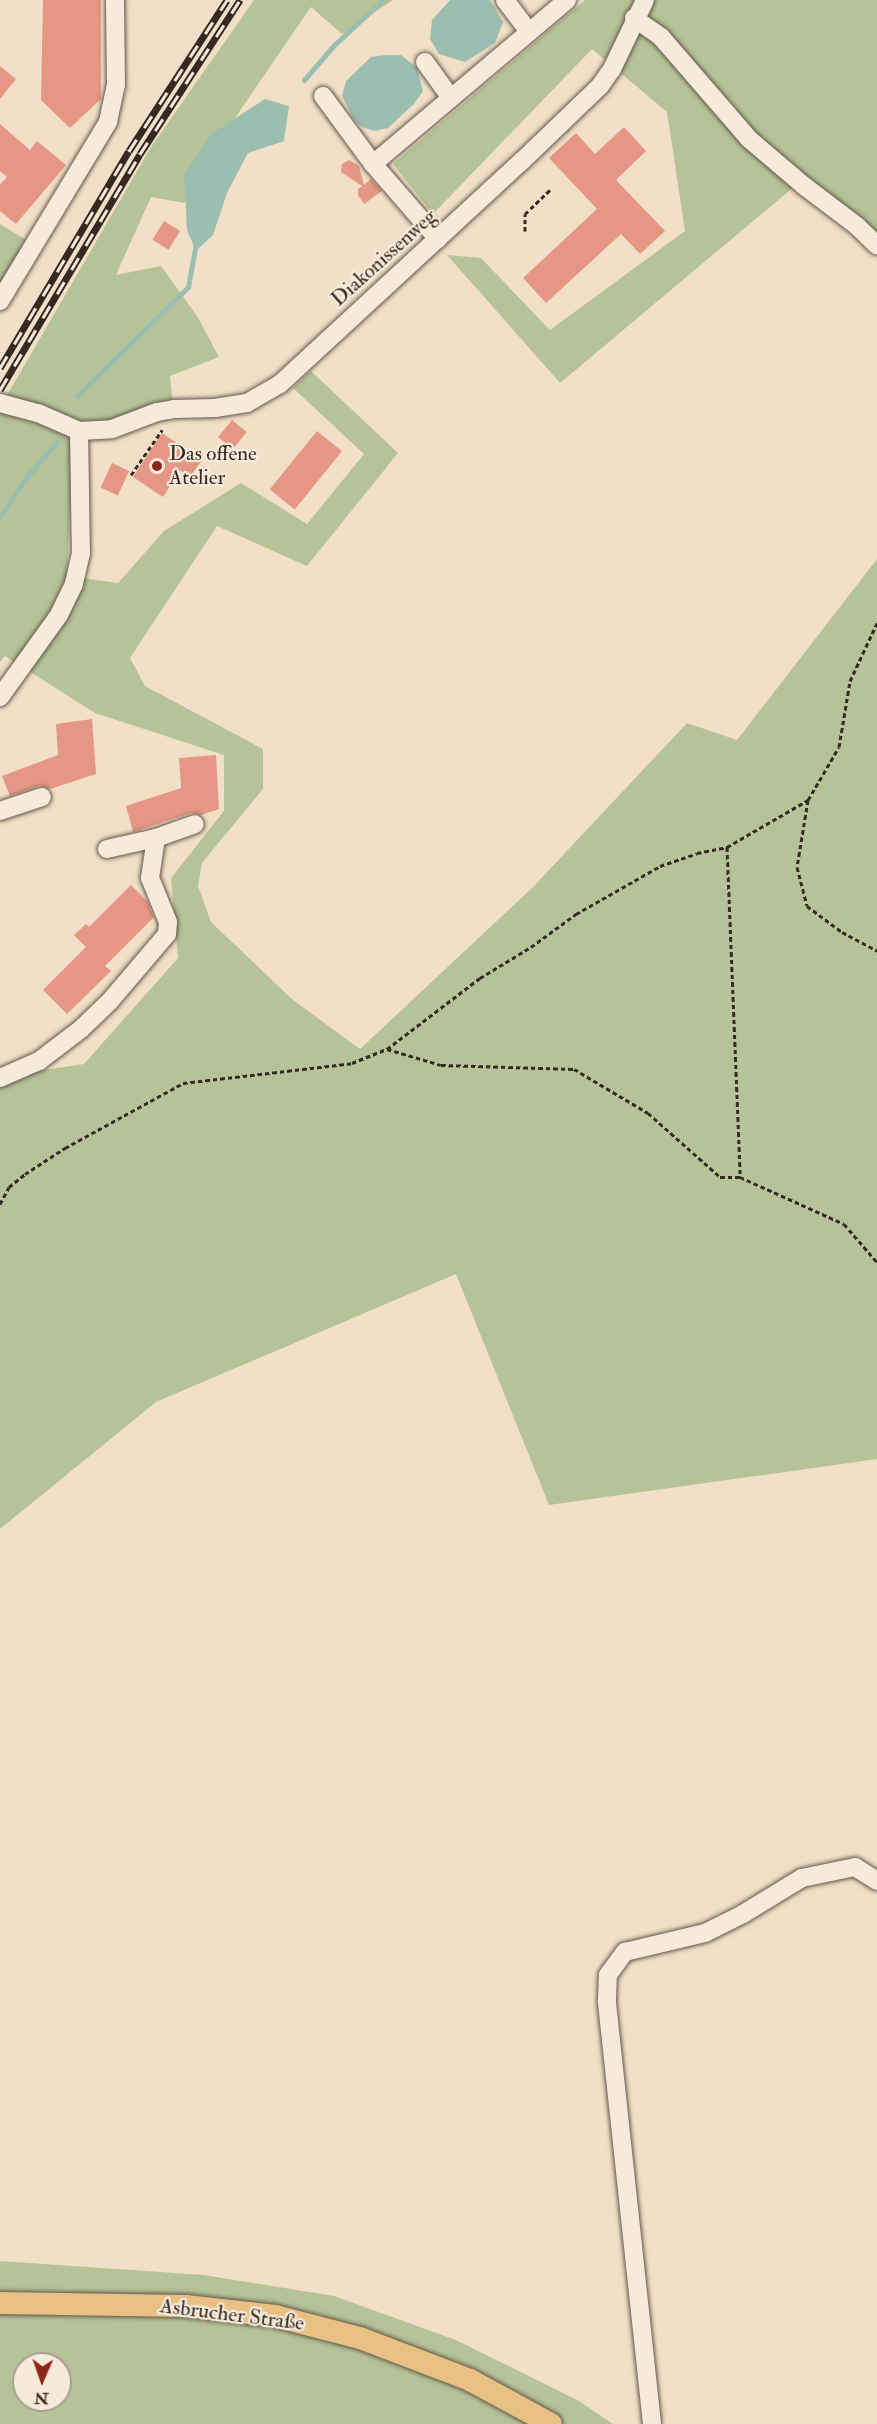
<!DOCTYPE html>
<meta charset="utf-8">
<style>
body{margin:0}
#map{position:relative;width:877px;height:2424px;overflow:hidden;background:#f1e0c7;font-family:"IM FELL Double Pica",serif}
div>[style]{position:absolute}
.green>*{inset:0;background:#b6c398}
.water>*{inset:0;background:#9cbeb0}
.stream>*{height:5px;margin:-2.5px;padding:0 2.5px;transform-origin:2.5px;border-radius:2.5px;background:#9cbeb0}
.building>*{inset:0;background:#e59684;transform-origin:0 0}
.path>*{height:3px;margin-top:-1.5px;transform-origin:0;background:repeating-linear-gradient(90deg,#342a1f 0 4.5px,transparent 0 7.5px)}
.roads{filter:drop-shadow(0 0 2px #635849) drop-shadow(0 0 2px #635849)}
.minor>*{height:18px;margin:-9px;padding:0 9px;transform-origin:9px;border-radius:9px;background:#f6ebdb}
.major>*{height:22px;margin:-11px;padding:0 11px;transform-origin:11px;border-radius:11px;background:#e8c084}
.rail>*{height:7px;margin-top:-3.5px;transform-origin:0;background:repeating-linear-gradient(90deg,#f6ebdb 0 14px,#342a1f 0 28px);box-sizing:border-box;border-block:2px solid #342a1f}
.dots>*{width:16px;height:16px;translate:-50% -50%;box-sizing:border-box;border:3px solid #f6ebdb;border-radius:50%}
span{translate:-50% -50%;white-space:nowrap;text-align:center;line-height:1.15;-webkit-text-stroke:4.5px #f6ebdb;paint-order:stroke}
.street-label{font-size:21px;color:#342a1f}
.poi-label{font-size:21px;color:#342a1f}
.left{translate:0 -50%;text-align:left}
.north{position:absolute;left:12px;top:2352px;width:60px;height:60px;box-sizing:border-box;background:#f6ebdb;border:2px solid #a89e90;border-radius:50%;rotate:182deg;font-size:16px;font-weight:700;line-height:24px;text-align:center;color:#342a1f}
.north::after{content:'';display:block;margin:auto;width:21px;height:27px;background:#8f2418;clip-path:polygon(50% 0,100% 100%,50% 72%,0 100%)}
</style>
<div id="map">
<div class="green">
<i style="clip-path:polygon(254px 0,393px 0,342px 34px,311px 7px,241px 109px,184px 203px,151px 197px,116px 275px,161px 266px,197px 316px,219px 357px,170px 376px,173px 406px,112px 423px,83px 425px,6px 397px,151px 147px)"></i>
<i style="clip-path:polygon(585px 0,877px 0,877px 255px,865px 238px,795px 186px,560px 383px,447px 255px,481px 258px,550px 330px,685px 231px,667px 112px,592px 49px,433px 214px,393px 164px)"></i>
<i style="clip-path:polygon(0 224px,31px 243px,0 289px)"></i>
<i style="clip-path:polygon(311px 371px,398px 453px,307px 566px,217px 526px,130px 658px,145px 686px,263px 749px,263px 789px,202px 863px,198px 886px,211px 922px,293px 1000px,360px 1049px,533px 887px,687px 723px,737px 740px,877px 559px,877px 1459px,549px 1505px,456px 1274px,156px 1402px,0 1529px,0 1077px,84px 1064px,178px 958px,171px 878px,224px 811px,224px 755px,95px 713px,5px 656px,0 662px,0 411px,73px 435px,67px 576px,118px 583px,164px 531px,241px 483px,307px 524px,364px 454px,293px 388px)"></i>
<i style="clip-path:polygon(evenodd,0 2261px,204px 2275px,334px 2296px,456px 2340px,579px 2401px,613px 2424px,0 2424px,0 2261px,24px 2364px,60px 2364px,60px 2400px,24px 2400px,24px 2364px)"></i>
</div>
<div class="water">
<i style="clip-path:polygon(450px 0,490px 0,503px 22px,495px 43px,465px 62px,439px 54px,430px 39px,432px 20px)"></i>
<i style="clip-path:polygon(385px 55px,401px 55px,417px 68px,423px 91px,414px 104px,388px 128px,374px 131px,362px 127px,353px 118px,342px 96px,346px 81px,371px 57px)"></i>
<i style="clip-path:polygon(265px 99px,289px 106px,284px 141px,248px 153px,227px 193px,213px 235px,196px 251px,187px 230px,184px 175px,211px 134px)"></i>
</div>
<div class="stream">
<i style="left:304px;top:80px;width:46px;rotate:-49.4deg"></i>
<i style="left:334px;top:45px;width:67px;rotate:-42.6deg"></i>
<i style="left:77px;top:396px;width:156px;rotate:-44.5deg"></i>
<i style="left:188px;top:287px;width:45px;rotate:-79.7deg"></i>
<i style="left:0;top:517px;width:45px;rotate:-56.7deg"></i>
<i style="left:25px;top:479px;width:49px;rotate:-49.1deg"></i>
</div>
<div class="building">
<i style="clip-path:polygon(43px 0,101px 0,101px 99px,70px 128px,41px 100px)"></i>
<i style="clip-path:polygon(0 66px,16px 79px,0 99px)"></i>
<i style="clip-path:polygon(0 124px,30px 150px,37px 141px,66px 165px,16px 224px,0 211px,0 185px,7px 177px,0 171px)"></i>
<i style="clip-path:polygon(624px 127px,646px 151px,616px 180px,665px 231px,640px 254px,621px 234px,546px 303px,523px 278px,597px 209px,549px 158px,576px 133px,595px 154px)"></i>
<i style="clip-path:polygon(349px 160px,359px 166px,364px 185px,371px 179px,382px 191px,364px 204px,358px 195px,358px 189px,362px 186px,341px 172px,342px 164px)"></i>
<i style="left:164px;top:221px;width:19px;height:22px;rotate:32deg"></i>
<i style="left:232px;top:420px;width:19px;height:22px;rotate:39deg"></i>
<i style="left:317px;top:431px;width:32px;height:75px;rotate:39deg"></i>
<i style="clip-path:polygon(162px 433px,202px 460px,190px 477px,180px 470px,163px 497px,133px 477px)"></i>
<i style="left:112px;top:463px;width:19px;height:27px;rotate:25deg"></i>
<i style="clip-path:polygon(92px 719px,96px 774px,50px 789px,39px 786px,10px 796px,2px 776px,58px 755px,56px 724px)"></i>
<i style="clip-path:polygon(216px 755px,219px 809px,201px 815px,191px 813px,133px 832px,126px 806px,181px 788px,179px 758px)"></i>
<i style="clip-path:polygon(131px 885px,147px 901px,154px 917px,105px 966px,111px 971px,67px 1014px,43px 990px,86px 947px,74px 935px,86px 924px,89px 927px)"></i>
</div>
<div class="path">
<i style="left:525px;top:231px;width:17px;rotate:-90deg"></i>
<i style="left:525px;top:214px;width:35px;rotate:-44deg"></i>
<i style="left:131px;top:475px;width:55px;rotate:-55.4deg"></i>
<i style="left:808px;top:800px;width:68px;rotate:99.3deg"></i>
<i style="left:797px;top:867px;width:40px;rotate:75.6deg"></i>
<i style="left:807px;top:906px;width:44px;rotate:36.6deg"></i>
<i style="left:842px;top:932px;width:40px;rotate:28deg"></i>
<i style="left:727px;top:847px;width:330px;rotate:87.7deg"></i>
<i style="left:387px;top:1049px;width:56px;rotate:16.5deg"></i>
<i style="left:441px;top:1065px;width:133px;rotate:1.7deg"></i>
<i style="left:574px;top:1069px;width:86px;rotate:30.7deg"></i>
<i style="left:648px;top:1113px;width:96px;rotate:41.6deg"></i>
<i style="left:720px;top:1177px;width:20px"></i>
<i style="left:740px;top:1177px;width:114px;rotate:24.3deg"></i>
<i style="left:844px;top:1224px;width:50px;rotate:49deg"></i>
<i style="left:0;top:1204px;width:19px;rotate:-62deg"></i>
<i style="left:9px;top:1187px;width:21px;rotate:-39deg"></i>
<i style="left:25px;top:1174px;width:48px;rotate:-33deg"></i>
<i style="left:65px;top:1148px;width:135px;rotate:-28.8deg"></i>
<i style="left:183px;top:1083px;width:170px;rotate:-6.7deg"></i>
<i style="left:352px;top:1063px;width:38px;rotate:-22deg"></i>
<i style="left:387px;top:1049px;width:117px;rotate:-37.4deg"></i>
<i style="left:480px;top:978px;width:60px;rotate:-31.3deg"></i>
<i style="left:531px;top:947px;width:56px;rotate:-36.3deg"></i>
<i style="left:576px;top:914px;width:97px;rotate:-29.7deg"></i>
<i style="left:660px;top:866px;width:39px;rotate:-19deg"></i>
<i style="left:697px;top:853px;width:31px;rotate:-11deg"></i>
<i style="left:727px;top:847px;width:94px;rotate:-30.1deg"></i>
<i style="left:808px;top:800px;width:61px;rotate:-59.7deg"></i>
<i style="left:839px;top:747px;width:67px;rotate:-80.5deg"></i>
<i style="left:850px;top:681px;width:64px;rotate:-65deg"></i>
</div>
<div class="roads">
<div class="minor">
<i style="left:505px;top:0;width:40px;rotate:53deg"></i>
<i style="left:634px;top:18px;width:33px;rotate:35deg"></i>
<i style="left:661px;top:37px;width:135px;rotate:49.2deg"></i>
<i style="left:749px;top:139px;width:71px;rotate:40.4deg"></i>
<i style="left:803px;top:185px;width:68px;rotate:37.2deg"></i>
<i style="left:857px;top:226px;width:28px;rotate:44deg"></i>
<i style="left:425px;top:62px;width:44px;rotate:54.2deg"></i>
<i style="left:323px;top:96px;width:84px;rotate:53.7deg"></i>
<i style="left:438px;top:239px;width:99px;rotate:-130.9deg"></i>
<i style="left:373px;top:164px;width:254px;rotate:-40.2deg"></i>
<i style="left:0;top:301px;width:209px;rotate:-58.9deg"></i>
<i style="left:108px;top:122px;width:38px;rotate:-78deg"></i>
<i style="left:116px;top:85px;width:85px;rotate:-90.7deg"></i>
<i style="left:0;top:403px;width:39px;rotate:15deg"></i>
<i style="left:38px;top:413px;width:45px;rotate:23.7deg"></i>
<i style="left:79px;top:431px;width:122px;rotate:89.1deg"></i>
<i style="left:81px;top:553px;width:32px;rotate:103deg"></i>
<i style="left:74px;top:584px;width:34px;rotate:116deg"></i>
<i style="left:59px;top:615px;width:101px;rotate:125.7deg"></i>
<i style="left:79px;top:431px;width:33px;rotate:-3deg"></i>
<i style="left:112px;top:429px;width:48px;rotate:-20.7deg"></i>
<i style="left:157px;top:412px;width:17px;rotate:-10deg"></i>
<i style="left:174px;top:409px;width:41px;rotate:-1.4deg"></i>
<i style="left:215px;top:408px;width:32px;rotate:-9deg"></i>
<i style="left:247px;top:403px;width:38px;rotate:-30deg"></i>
<i style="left:280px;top:384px;width:329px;rotate:-42.7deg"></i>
<i style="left:522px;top:161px;width:108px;rotate:-43.9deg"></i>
<i style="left:600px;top:86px;width:21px;rotate:-55deg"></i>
<i style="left:612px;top:69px;width:76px;rotate:-64.4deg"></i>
<i style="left:0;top:811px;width:44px;rotate:-18.4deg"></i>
<i style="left:107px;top:849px;width:50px;rotate:-12.7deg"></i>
<i style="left:156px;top:838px;width:41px;rotate:-19.7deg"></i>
<i style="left:0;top:1078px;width:43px;rotate:-23.6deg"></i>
<i style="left:39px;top:1061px;width:53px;rotate:-37.3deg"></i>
<i style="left:81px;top:1029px;width:40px;rotate:-44deg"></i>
<i style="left:110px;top:1001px;width:88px;rotate:-49.6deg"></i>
<i style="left:167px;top:934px;width:12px;rotate:-85deg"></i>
<i style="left:168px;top:922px;width:48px;rotate:-112.2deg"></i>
<i style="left:150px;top:878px;width:40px;rotate:-81.5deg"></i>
<i style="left:652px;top:2424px;width:426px;rotate:-96.1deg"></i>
<i style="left:607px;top:2000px;width:25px;rotate:-88deg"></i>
<i style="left:608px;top:1975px;width:29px;rotate:-54deg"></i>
<i style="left:625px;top:1952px;width:82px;rotate:-13.4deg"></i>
<i style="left:705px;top:1933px;width:42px;rotate:-26.6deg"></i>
<i style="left:743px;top:1914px;width:69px;rotate:-31.4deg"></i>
<i style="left:802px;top:1878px;width:54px;rotate:-11.7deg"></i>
<i style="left:855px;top:1867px;width:26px;rotate:32deg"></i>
</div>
<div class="major">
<i style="left:0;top:2303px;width:186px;rotate:0.9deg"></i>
<i style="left:186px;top:2306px;width:90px;rotate:6.4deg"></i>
<i style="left:275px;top:2316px;width:88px;rotate:14.5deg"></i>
<i style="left:360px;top:2338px;width:118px;rotate:20.9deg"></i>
<i style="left:470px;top:2380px;width:92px;rotate:28.5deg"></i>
</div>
</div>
<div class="rail">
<i style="left:0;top:368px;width:252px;rotate:-59.3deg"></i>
<i style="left:129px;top:151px;width:180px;rotate:-57deg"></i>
<i style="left:0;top:390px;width:274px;rotate:-59.3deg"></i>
<i style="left:140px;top:154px;width:184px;rotate:-57deg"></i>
</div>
<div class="dots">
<i style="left:157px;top:466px;background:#8f2418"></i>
</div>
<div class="street-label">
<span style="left:384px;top:258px;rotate:-42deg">Diakonissenweg</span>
<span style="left:232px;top:2315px;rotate:7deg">Asbrucher Straße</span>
</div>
<div class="poi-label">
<span class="left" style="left:169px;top:466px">Das offene<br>Atelier</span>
</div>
<div class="north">N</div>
</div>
